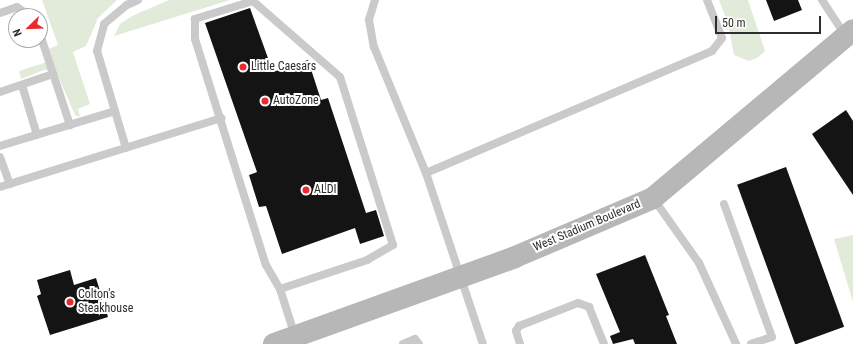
<!DOCTYPE html>
<style>
body{margin:0}
#map{position:relative;width:853px;height:344px;overflow:hidden;background:#fff;font-family:"Roboto Condensed",sans-serif}
div>[style]{position:absolute}
.green>*{inset:0;background:#e2ebda}
.building>*{inset:0;background:#141414;transform-origin:0 0}
.lane>*{height:8px;margin:-4px;padding:0 4px;transform-origin:4px;border-radius:4px;background:#cacaca}
.secondary>*{height:22px;margin:-11px;padding:0 11px;transform-origin:11px;border-radius:11px;background:#b7b7b7}
.dots>*{width:11px;height:11px;translate:-50% -50%;box-sizing:border-box;border:2px solid #fff;border-radius:50%}
span{translate:-50% -50%;white-space:nowrap;text-align:center;line-height:1.15;-webkit-text-stroke:4px #fff;paint-order:stroke}
.poi-label{font-size:12px;color:#2d2d2d}
.left{translate:0 -50%;text-align:left}
.street-label{font-size:12px;color:#2d2d2d}
.north{position:absolute;left:8px;top:8px;width:40px;height:40px;box-sizing:border-box;background:#fff;border:1px solid #ababab;border-radius:50%;rotate:247deg;font-size:11px;font-weight:700;line-height:16px;text-align:center;color:#2d2d2d}
.north::after{content:'';display:block;margin:auto;width:14px;height:18px;background:#e92b2f;clip-path:polygon(50% 0,100% 100%,50% 72%,0 100%)}
.scale{position:absolute;left:715px;top:16px;width:106px;height:18px;box-sizing:border-box;border:2px solid #2d2d2d;border-top:0;padding-left:5px;font-size:12px;line-height:14px;white-space:nowrap;color:#2d2d2d;-webkit-text-stroke:3px #fff;paint-order:stroke}
</style>
<div id="map">
<div class="green">
<i style="clip-path:polygon(42px 0,117px 0,98px 18px,86px 46px,73px 52px,90px 104px,78px 109px,80px 117px,75px 115px,56px 71px,44px 70px,21px 79px,19px 71px,53px 60px,49px 49px,58px 45px)"></i>
<i style="clip-path:polygon(169px 0,230px 0,114px 36px,120px 24px,132px 16px)"></i>
<i style="clip-path:polygon(719px 0,748px 0,765px 51px,757px 58px,749px 61px,734px 55px,728px 24px)"></i>
<i style="clip-path:polygon(853px 235px,853px 302px,834px 239px)"></i>
</div>
<div class="building">
<i style="clip-path:polygon(766px 0,798px 0,802px 10px,774px 21px)"></i>
<i style="clip-path:polygon(250px 8px,273px 72px,308px 60px,321px 100px,328px 98px,366px 213px,376px 210px,384px 236px,360px 244px,355px 228px,282px 254px,266px 206px,259px 207px,249px 175px,257px 172px,205px 23px)"></i>
<i style="clip-path:polygon(846px 110px,853px 121px,853px 195px,812px 134px)"></i>
<i style="left:786px;top:167px;width:170px;height:52px;rotate:70deg"></i>
<i style="clip-path:polygon(645px 255px,669px 315px,666px 316px,677px 344px,635px 344px,633px 339px,613px 344px,610px 336px,620px 332px,596px 274px)"></i>
<i style="clip-path:polygon(70px 270px,74px 285px,96px 278px,108px 317px,50px 335px,37px 296px,41px 294px,37px 280px)"></i>
</div>
<div class="lane">
<i style="left:375px;top:0;width:21px;rotate:107deg"></i>
<i style="left:369px;top:20px;width:27px;rotate:80deg"></i>
<i style="left:374px;top:47px;width:136px;rotate:67.6deg"></i>
<i style="left:426px;top:173px;width:180px;rotate:71.6deg"></i>
<i style="left:822px;top:0;width:42px;rotate:56.7deg"></i>
<i style="left:0;top:13px;width:18px;rotate:-19deg"></i>
<i style="left:17px;top:7px;width:16px;rotate:35deg"></i>
<i style="left:41px;top:37px;width:93px;rotate:71.8deg"></i>
<i style="left:22px;top:85px;width:52px;rotate:73.3deg"></i>
<i style="left:0;top:92px;width:56px;rotate:-18.8deg"></i>
<i style="left:0;top:146px;width:120px;rotate:-16.9deg"></i>
<i style="left:126px;top:148px;width:101px;rotate:-106.6deg"></i>
<i style="left:97px;top:51px;width:28px;rotate:-75deg"></i>
<i style="left:104px;top:24px;width:30px;rotate:-40deg"></i>
<i style="left:127px;top:5px;width:12px;rotate:-24deg"></i>
<i style="left:0;top:157px;width:29px;rotate:70deg"></i>
<i style="left:426px;top:173px;width:311px;rotate:-23.1deg"></i>
<i style="left:712px;top:51px;width:16px;rotate:-52deg"></i>
<i style="left:722px;top:38px;width:41px;rotate:-111.5deg"></i>
<i style="left:0;top:187px;width:232px;rotate:-17.3deg"></i>
<i style="left:653px;top:198px;width:80px;rotate:54.7deg"></i>
<i style="left:699px;top:263px;width:89px;rotate:65.4deg"></i>
<i style="left:724px;top:204px;width:141px;rotate:70.2deg"></i>
<i style="left:772px;top:337px;width:22px;rotate:162deg"></i>
<i style="left:280px;top:289px;width:92px;rotate:-18.4deg"></i>
<i style="left:367px;top:260px;width:30px;rotate:-30deg"></i>
<i style="left:393px;top:245px;width:176px;rotate:-107.5deg"></i>
<i style="left:340px;top:77px;width:116px;rotate:-138.9deg"></i>
<i style="left:253px;top:1px;width:61px;rotate:162.8deg"></i>
<i style="left:195px;top:19px;width:20px;rotate:90deg"></i>
<i style="left:195px;top:39px;width:237px;rotate:72.6deg"></i>
<i style="left:266px;top:265px;width:28px;rotate:60deg"></i>
<i style="left:280px;top:289px;width:49px;rotate:72.3deg"></i>
<i style="left:403px;top:344px;width:13px;rotate:-23deg"></i>
<i style="left:415px;top:339px;width:6px;rotate:51deg"></i>
<i style="left:520px;top:344px;width:14px;rotate:-107deg"></i>
<i style="left:516px;top:331px;width:6px;rotate:-59deg"></i>
<i style="left:519px;top:326px;width:63px;rotate:-21.3deg"></i>
<i style="left:578px;top:303px;width:12px;rotate:20deg"></i>
<i style="left:589px;top:307px;width:40px;rotate:68deg"></i>
</div>
<div class="secondary">
<i style="left:274px;top:344px;width:256px;rotate:-19.8deg"></i>
<i style="left:515px;top:257px;width:150px;rotate:-23.1deg"></i>
<i style="left:653px;top:198px;width:261px;rotate:-40deg"></i>
</div>
<div class="dots">
<i style="left:243px;top:67px;background:#e92b2f"></i>
<i style="left:265px;top:101px;background:#e92b2f"></i>
<i style="left:306px;top:190px;background:#e92b2f"></i>
<i style="left:70px;top:302px;background:#e92b2f"></i>
</div>
<div class="poi-label">
<span class="left" style="left:251px;top:67px">Little Caesars</span>
<span class="left" style="left:273px;top:101px">AutoZone</span>
<span class="left" style="left:314px;top:190px">ALDI</span>
<span class="left" style="left:78px;top:302px">Colton's<br>Steakhouse</span>
</div>
<div class="street-label">
<span style="left:587px;top:226px;rotate:-23deg">West Stadium Boulevard</span>
</div>
<div class="north">N</div>
<div class="scale">50 m</div>
</div>
